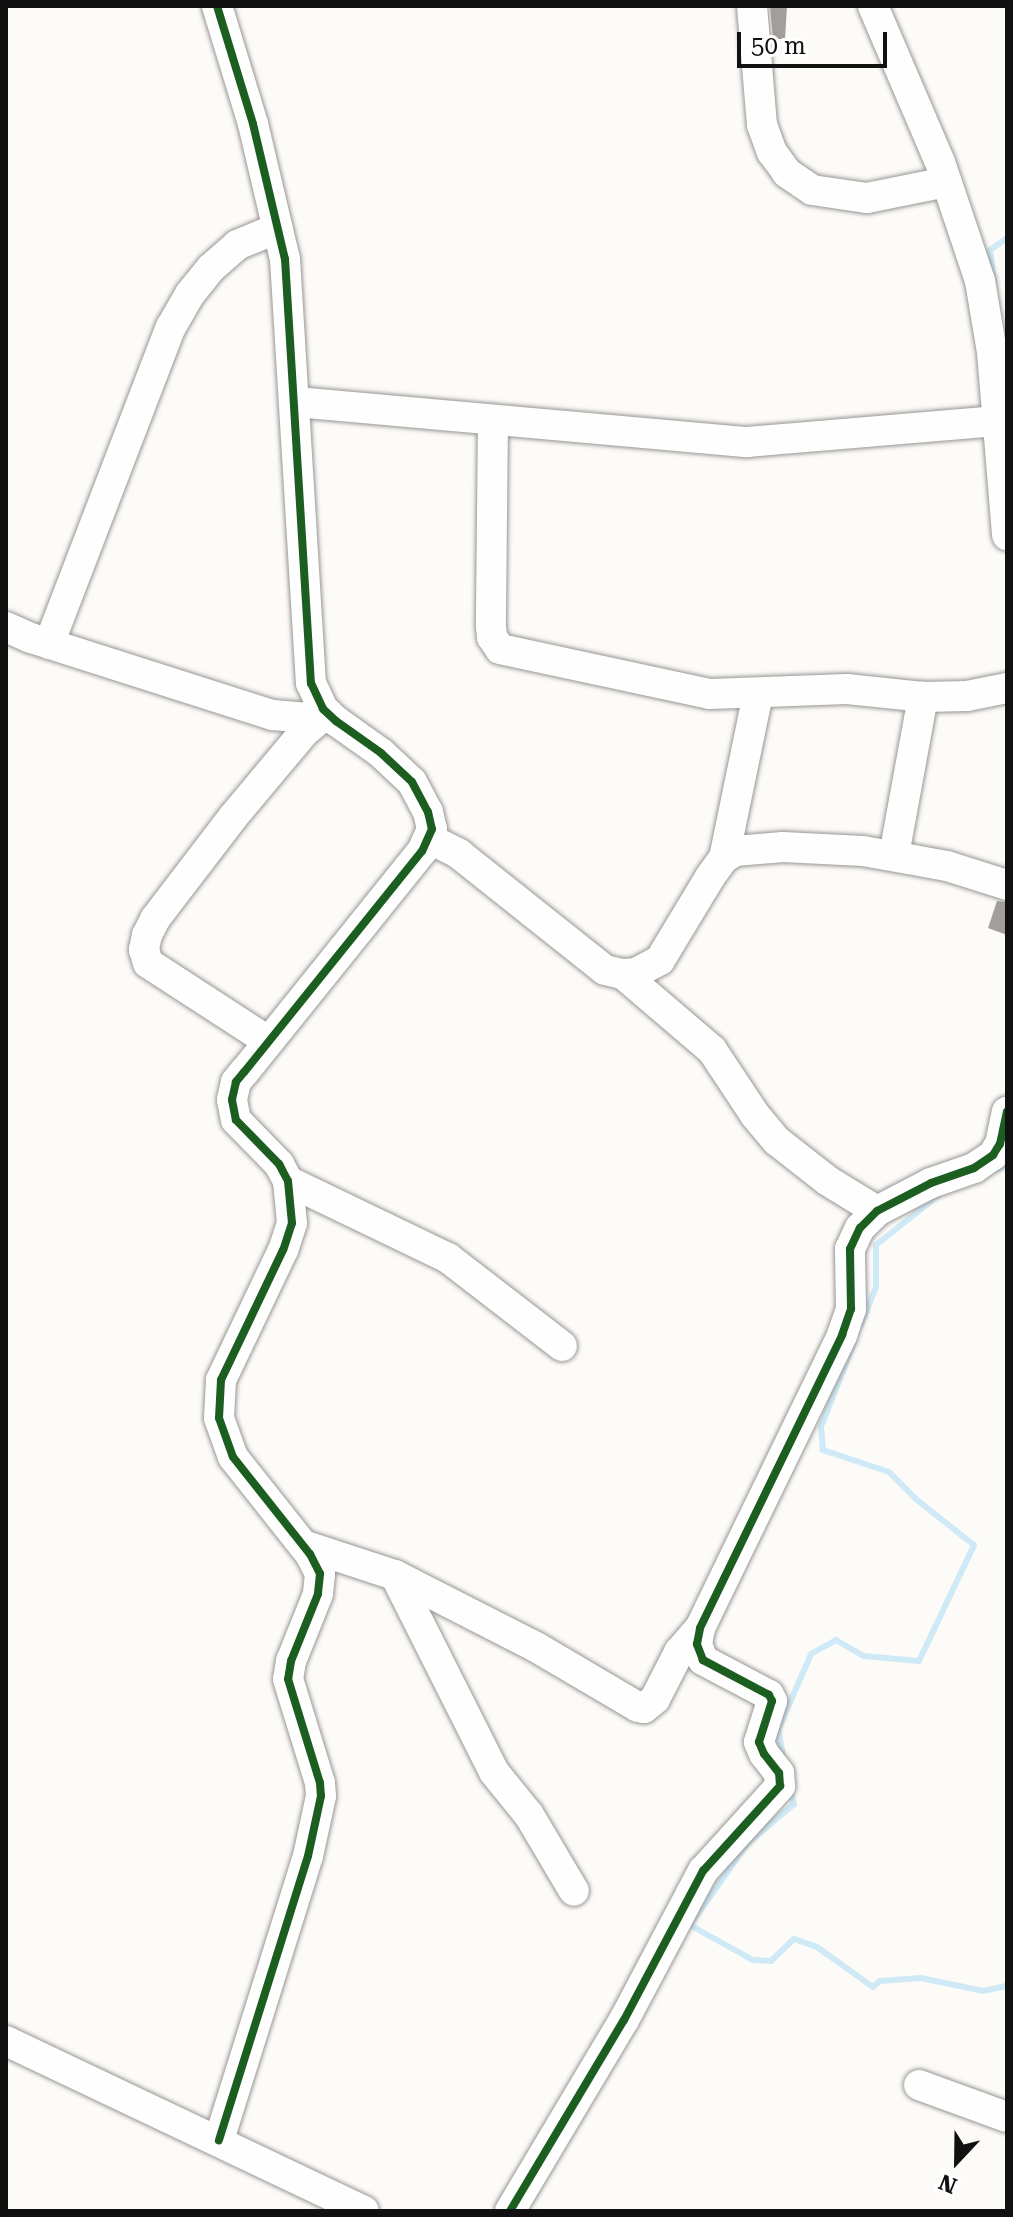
<!DOCTYPE html>
<style>
body{margin:0}
#map{position:relative;width:1013px;height:2217px;overflow:hidden;background:#fdfbf7;font-family:"Roboto Serif",serif}
div>[style]{position:absolute}
.stream>*{height:6px;margin:-3px;padding:0 3px;transform-origin:3px;border-radius:3px;background:#cfeaf6}
.building>*{inset:0;background:#a19e9c}
.roads{filter:drop-shadow(0 0 2px #979695) drop-shadow(0 0 2px #979695)}
.minor>*{height:30px;margin:-15px;padding:0 15px;transform-origin:15px;border-radius:15px;background:#fffefe}
.cycleway>*{height:8px;margin:-4px;padding:0 4px;transform-origin:4px;border-radius:4px;background:#1b5e20}
span{translate:-50% -50%;white-space:nowrap;text-align:center;line-height:1.15;-webkit-text-stroke:8px #fff;paint-order:stroke}
.frame{position:absolute;inset:0;border:8px solid #111;pointer-events:none}
.north{position:absolute;left:917px;top:2121px;width:80px;height:80px;-webkit-text-stroke:6px #fff;paint-order:stroke;rotate:202deg;font-size:22px;font-weight:700;line-height:32px;text-align:center;color:#111}
.north::after{content:'';display:block;margin:auto;width:28px;height:36px;background:#111;clip-path:polygon(50% 0,100% 100%,50% 72%,0 100%)}
.scale{position:absolute;left:737px;top:32px;width:150px;height:36px;box-sizing:border-box;border:4px solid #111;border-top:0;padding-left:10px;font-size:24px;line-height:28px;white-space:nowrap;color:#111;-webkit-text-stroke:6px #fff;paint-order:stroke}
</style>
<div id="map">
<div class="stream">
<i style="left:994px;top:282px;width:32px;rotate:-97deg"></i>
<i style="left:990px;top:250px;width:21px;rotate:-35deg"></i>
<i style="left:994px;top:1171px;width:14px;rotate:-21deg"></i>
<i style="left:861px;top:1325px;width:41px;rotate:-68.5deg"></i>
<i style="left:876px;top:1287px;width:42px;rotate:-90deg"></i>
<i style="left:876px;top:1245px;width:82px;rotate:-38.6deg"></i>
<i style="left:784px;top:1760px;width:31px;rotate:-101deg"></i>
<i style="left:778px;top:1730px;width:83px;rotate:-66.5deg"></i>
<i style="left:811px;top:1654px;width:29px;rotate:-29deg"></i>
<i style="left:836px;top:1640px;width:32px;rotate:30deg"></i>
<i style="left:864px;top:1656px;width:55px;rotate:5.2deg"></i>
<i style="left:919px;top:1661px;width:128px;rotate:-64.6deg"></i>
<i style="left:974px;top:1545px;width:73px;rotate:-141.7deg"></i>
<i style="left:917px;top:1500px;width:40px;rotate:-135deg"></i>
<i style="left:889px;top:1472px;width:70px;rotate:-161.6deg"></i>
<i style="left:823px;top:1450px;width:23px;rotate:-95deg"></i>
<i style="left:821px;top:1427px;width:90px;rotate:-68.6deg"></i>
<i style="left:790px;top:1790px;width:15px;rotate:74deg"></i>
<i style="left:794px;top:1804px;width:62px;rotate:139.6deg"></i>
<i style="left:747px;top:1844px;width:99px;rotate:125.1deg"></i>
<i style="left:690px;top:1925px;width:72px;rotate:29.1deg"></i>
<i style="left:753px;top:1960px;width:18px;rotate:3deg"></i>
<i style="left:771px;top:1961px;width:32px;rotate:-44deg"></i>
<i style="left:794px;top:1939px;width:24px;rotate:19deg"></i>
<i style="left:817px;top:1947px;width:69px;rotate:35.5deg"></i>
<i style="left:873px;top:1987px;width:9px;rotate:-41deg"></i>
<i style="left:880px;top:1981px;width:41px;rotate:-4.2deg"></i>
<i style="left:921px;top:1978px;width:63px;rotate:11.8deg"></i>
<i style="left:983px;top:1991px;width:25px;rotate:-12deg"></i>
</div>
<div class="building">
<i style="clip-path:polygon(770px 6px,787px 6px,785px 39px,773px 39px)"></i>
<i style="clip-path:polygon(997px 901px,1007px 902px,1007px 935px,988px 928px)"></i>
</div>
<div class="roads">
<div class="minor">
<i style="left:217px;top:6px;width:123px;rotate:73deg"></i>
<i style="left:253px;top:124px;width:139px;rotate:76.7deg"></i>
<i style="left:285px;top:259px;width:425px;rotate:86.5deg"></i>
<i style="left:311px;top:683px;width:29px;rotate:65deg"></i>
<i style="left:323px;top:709px;width:18px;rotate:43deg"></i>
<i style="left:336px;top:721px;width:55px;rotate:35.4deg"></i>
<i style="left:381px;top:753px;width:42px;rotate:43.1deg"></i>
<i style="left:412px;top:782px;width:34px;rotate:62deg"></i>
<i style="left:428px;top:812px;width:17px;rotate:77deg"></i>
<i style="left:432px;top:829px;width:24px;rotate:114deg"></i>
<i style="left:422px;top:851px;width:284px;rotate:128.8deg"></i>
<i style="left:244px;top:1072px;width:13px;rotate:129deg"></i>
<i style="left:236px;top:1082px;width:18px;rotate:103deg"></i>
<i style="left:232px;top:1100px;width:20px;rotate:79deg"></i>
<i style="left:236px;top:1120px;width:62px;rotate:45.7deg"></i>
<i style="left:279px;top:1164px;width:19px;rotate:62deg"></i>
<i style="left:288px;top:1181px;width:42px;rotate:84.6deg"></i>
<i style="left:292px;top:1223px;width:28px;rotate:108deg"></i>
<i style="left:283px;top:1250px;width:144px;rotate:115.5deg"></i>
<i style="left:221px;top:1380px;width:38px;rotate:93deg"></i>
<i style="left:219px;top:1418px;width:41px;rotate:70.3deg"></i>
<i style="left:233px;top:1457px;width:124px;rotate:51.6deg"></i>
<i style="left:310px;top:1554px;width:22px;rotate:63deg"></i>
<i style="left:320px;top:1574px;width:20px;rotate:96deg"></i>
<i style="left:318px;top:1594px;width:72px;rotate:111.9deg"></i>
<i style="left:291px;top:1661px;width:18px;rotate:99deg"></i>
<i style="left:288px;top:1679px;width:109px;rotate:72.9deg"></i>
<i style="left:320px;top:1783px;width:13px;rotate:86deg"></i>
<i style="left:321px;top:1796px;width:61px;rotate:102.2deg"></i>
<i style="left:308px;top:1856px;width:298px;rotate:107.4deg"></i>
<i style="left:752px;top:6px;width:119px;rotate:85.2deg"></i>
<i style="left:762px;top:125px;width:29px;rotate:70deg"></i>
<i style="left:772px;top:152px;width:26px;rotate:54deg"></i>
<i style="left:787px;top:173px;width:30px;rotate:34deg"></i>
<i style="left:812px;top:190px;width:56px;rotate:8.3deg"></i>
<i style="left:867px;top:198px;width:81px;rotate:-11.4deg"></i>
<i style="left:873px;top:6px;width:170px;rotate:66.8deg"></i>
<i style="left:940px;top:162px;width:126px;rotate:71.4deg"></i>
<i style="left:980px;top:281px;width:72px;rotate:80.4deg"></i>
<i style="left:992px;top:352px;width:184px;rotate:85.3deg"></i>
<i style="left:296px;top:402px;width:453px;rotate:5.1deg"></i>
<i style="left:747px;top:442px;width:251px;rotate:-4.8deg"></i>
<i style="left:493px;top:420px;width:206px;rotate:90.6deg"></i>
<i style="left:491px;top:626px;width:11px;rotate:85deg"></i>
<i style="left:492px;top:637px;width:14px;rotate:56deg"></i>
<i style="left:500px;top:649px;width:215px;rotate:12.1deg"></i>
<i style="left:710px;top:694px;width:137px;rotate:-2.1deg"></i>
<i style="left:847px;top:689px;width:76px;rotate:6deg"></i>
<i style="left:923px;top:697px;width:44px;rotate:-1.3deg"></i>
<i style="left:967px;top:696px;width:41px;rotate:-11.3deg"></i>
<i style="left:6px;top:627px;width:27px;rotate:24deg"></i>
<i style="left:31px;top:638px;width:254px;rotate:17.7deg"></i>
<i style="left:273px;top:715px;width:32px;rotate:5deg"></i>
<i style="left:305px;top:718px;width:20px;rotate:-27deg"></i>
<i style="left:49px;top:644px;width:340px;rotate:-69deg"></i>
<i style="left:171px;top:327px;width:38px;rotate:-60deg"></i>
<i style="left:190px;top:294px;width:33px;rotate:-51deg"></i>
<i style="left:211px;top:268px;width:35px;rotate:-41deg"></i>
<i style="left:237px;top:245px;width:44px;rotate:-22.5deg"></i>
<i style="left:430px;top:839px;width:33px;rotate:27deg"></i>
<i style="left:459px;top:854px;width:186px;rotate:38.5deg"></i>
<i style="left:605px;top:970px;width:18px;rotate:13deg"></i>
<i style="left:623px;top:974px;width:13px;rotate:-4deg"></i>
<i style="left:636px;top:973px;width:27px;rotate:-28deg"></i>
<i style="left:660px;top:960px;width:97px;rotate:-58.9deg"></i>
<i style="left:710px;top:877px;width:24px;rotate:-54deg"></i>
<i style="left:724px;top:858px;width:13px;rotate:-32deg"></i>
<i style="left:735px;top:851px;width:48px;rotate:-4.8deg"></i>
<i style="left:783px;top:847px;width:80px;rotate:2.9deg"></i>
<i style="left:863px;top:851px;width:85px;rotate:10.1deg"></i>
<i style="left:947px;top:866px;width:63px;rotate:17.6deg"></i>
<i style="left:894px;top:855px;width:161px;rotate:-79.6deg"></i>
<i style="left:724px;top:858px;width:167px;rotate:-78.3deg"></i>
<i style="left:623px;top:974px;width:117px;rotate:40.5deg"></i>
<i style="left:712px;top:1050px;width:78px;rotate:56.5deg"></i>
<i style="left:755px;top:1115px;width:34px;rotate:50deg"></i>
<i style="left:777px;top:1141px;width:65px;rotate:38.1deg"></i>
<i style="left:828px;top:1181px;width:57px;rotate:31.5deg"></i>
<i style="left:268px;top:1041px;width:143px;rotate:-147deg"></i>
<i style="left:148px;top:963px;width:14px;rotate:-107deg"></i>
<i style="left:144px;top:950px;width:15px;rotate:-79deg"></i>
<i style="left:147px;top:935px;width:18px;rotate:-63deg"></i>
<i style="left:155px;top:919px;width:128px;rotate:-52.6deg"></i>
<i style="left:233px;top:817px;width:111px;rotate:-50.1deg"></i>
<i style="left:304px;top:732px;width:30px;rotate:-40deg"></i>
<i style="left:288px;top:1181px;width:178px;rotate:25.7deg"></i>
<i style="left:448px;top:1258px;width:144px;rotate:37.7deg"></i>
<i style="left:303px;top:1545px;width:97px;rotate:18.1deg"></i>
<i style="left:395px;top:1575px;width:158px;rotate:27.1deg"></i>
<i style="left:536px;top:1647px;width:118px;rotate:30.5deg"></i>
<i style="left:638px;top:1707px;width:6px;rotate:9deg"></i>
<i style="left:644px;top:1708px;width:14px;rotate:-39deg"></i>
<i style="left:655px;top:1699px;width:53px;rotate:-62.9deg"></i>
<i style="left:679px;top:1652px;width:32px;rotate:-49deg"></i>
<i style="left:395px;top:1575px;width:220px;rotate:63.3deg"></i>
<i style="left:494px;top:1772px;width:55px;rotate:50.9deg"></i>
<i style="left:529px;top:1815px;width:88px;rotate:59.4deg"></i>
<i style="left:6px;top:2041px;width:396px;rotate:25.4deg"></i>
<i style="left:919px;top:2085px;width:94px;rotate:20deg"></i>
<i style="left:510px;top:2211px;width:222px;rotate:-59.2deg"></i>
<i style="left:624px;top:2020px;width:169px;rotate:-62.1deg"></i>
<i style="left:703px;top:1871px;width:115px;rotate:-47.8deg"></i>
<i style="left:780px;top:1786px;width:13px;rotate:-94deg"></i>
<i style="left:779px;top:1773px;width:24px;rotate:-128deg"></i>
<i style="left:764px;top:1754px;width:13px;rotate:-113deg"></i>
<i style="left:759px;top:1742px;width:43px;rotate:-72.4deg"></i>
<i style="left:772px;top:1701px;width:7px;rotate:-117deg"></i>
<i style="left:769px;top:1695px;width:75px;rotate:-152.1deg"></i>
<i style="left:703px;top:1660px;width:17px;rotate:-111deg"></i>
<i style="left:697px;top:1644px;width:16px;rotate:-79deg"></i>
<i style="left:700px;top:1628px;width:326px;rotate:-64.1deg"></i>
<i style="left:842px;top:1335px;width:28px;rotate:-71deg"></i>
<i style="left:851px;top:1309px;width:60px;rotate:-91deg"></i>
<i style="left:850px;top:1249px;width:23px;rotate:-65deg"></i>
<i style="left:860px;top:1228px;width:24px;rotate:-45deg"></i>
<i style="left:877px;top:1211px;width:61px;rotate:-27.4deg"></i>
<i style="left:931px;top:1183px;width:46px;rotate:-19.2deg"></i>
<i style="left:974px;top:1168px;width:23px;rotate:-34deg"></i>
<i style="left:993px;top:1155px;width:13px;rotate:-58deg"></i>
<i style="left:1000px;top:1144px;width:33px;rotate:-78deg"></i>
</div>
</div>
<div class="cycleway">
<i style="left:217px;top:6px;width:123px;rotate:73deg"></i>
<i style="left:253px;top:124px;width:139px;rotate:76.7deg"></i>
<i style="left:285px;top:259px;width:425px;rotate:86.5deg"></i>
<i style="left:311px;top:683px;width:29px;rotate:65deg"></i>
<i style="left:323px;top:709px;width:18px;rotate:43deg"></i>
<i style="left:336px;top:721px;width:55px;rotate:35.4deg"></i>
<i style="left:381px;top:753px;width:42px;rotate:43.1deg"></i>
<i style="left:412px;top:782px;width:34px;rotate:62deg"></i>
<i style="left:428px;top:812px;width:17px;rotate:77deg"></i>
<i style="left:432px;top:829px;width:24px;rotate:114deg"></i>
<i style="left:422px;top:851px;width:284px;rotate:128.8deg"></i>
<i style="left:244px;top:1072px;width:13px;rotate:129deg"></i>
<i style="left:236px;top:1082px;width:18px;rotate:103deg"></i>
<i style="left:232px;top:1100px;width:20px;rotate:79deg"></i>
<i style="left:236px;top:1120px;width:62px;rotate:45.7deg"></i>
<i style="left:279px;top:1164px;width:19px;rotate:62deg"></i>
<i style="left:288px;top:1181px;width:42px;rotate:84.6deg"></i>
<i style="left:292px;top:1223px;width:28px;rotate:108deg"></i>
<i style="left:283px;top:1250px;width:144px;rotate:115.5deg"></i>
<i style="left:221px;top:1380px;width:38px;rotate:93deg"></i>
<i style="left:219px;top:1418px;width:41px;rotate:70.3deg"></i>
<i style="left:233px;top:1457px;width:124px;rotate:51.6deg"></i>
<i style="left:310px;top:1554px;width:22px;rotate:63deg"></i>
<i style="left:320px;top:1574px;width:20px;rotate:96deg"></i>
<i style="left:318px;top:1594px;width:72px;rotate:111.9deg"></i>
<i style="left:291px;top:1661px;width:18px;rotate:99deg"></i>
<i style="left:288px;top:1679px;width:109px;rotate:72.9deg"></i>
<i style="left:320px;top:1783px;width:13px;rotate:86deg"></i>
<i style="left:321px;top:1796px;width:61px;rotate:102.2deg"></i>
<i style="left:308px;top:1856px;width:298px;rotate:107.4deg"></i>
<i style="left:510px;top:2211px;width:222px;rotate:-59.2deg"></i>
<i style="left:624px;top:2020px;width:169px;rotate:-62.1deg"></i>
<i style="left:703px;top:1871px;width:115px;rotate:-47.8deg"></i>
<i style="left:780px;top:1786px;width:13px;rotate:-94deg"></i>
<i style="left:779px;top:1773px;width:24px;rotate:-128deg"></i>
<i style="left:764px;top:1754px;width:13px;rotate:-113deg"></i>
<i style="left:759px;top:1742px;width:43px;rotate:-72.4deg"></i>
<i style="left:772px;top:1701px;width:7px;rotate:-117deg"></i>
<i style="left:769px;top:1695px;width:75px;rotate:-152.1deg"></i>
<i style="left:703px;top:1660px;width:17px;rotate:-111deg"></i>
<i style="left:697px;top:1644px;width:16px;rotate:-79deg"></i>
<i style="left:700px;top:1628px;width:326px;rotate:-64.1deg"></i>
<i style="left:842px;top:1335px;width:28px;rotate:-71deg"></i>
<i style="left:851px;top:1309px;width:60px;rotate:-91deg"></i>
<i style="left:850px;top:1249px;width:23px;rotate:-65deg"></i>
<i style="left:860px;top:1228px;width:24px;rotate:-45deg"></i>
<i style="left:877px;top:1211px;width:61px;rotate:-27.4deg"></i>
<i style="left:931px;top:1183px;width:46px;rotate:-19.2deg"></i>
<i style="left:974px;top:1168px;width:23px;rotate:-34deg"></i>
<i style="left:993px;top:1155px;width:13px;rotate:-58deg"></i>
<i style="left:1000px;top:1144px;width:33px;rotate:-78deg"></i>
</div>
<div class="frame"></div>
<div class="north">N</div>
<div class="scale">50 m</div>
</div>
